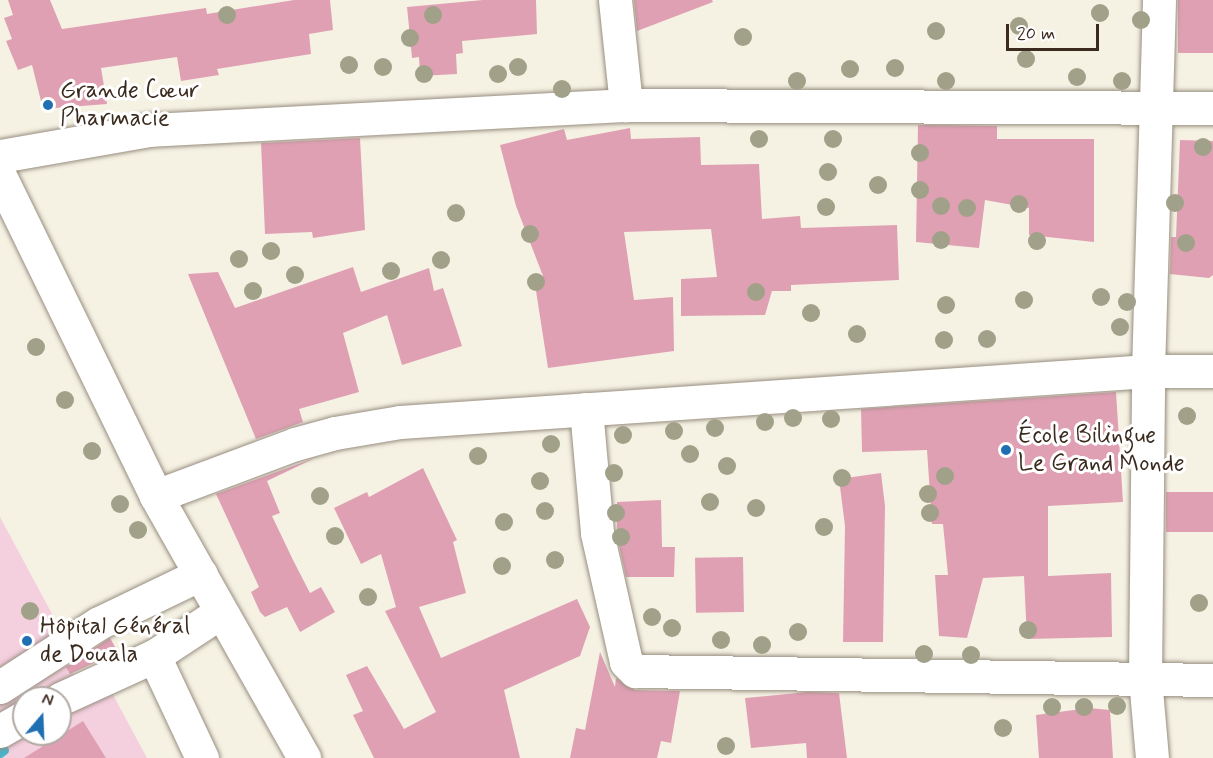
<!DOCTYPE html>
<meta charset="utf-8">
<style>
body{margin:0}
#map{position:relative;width:1213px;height:758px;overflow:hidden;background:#f5f2e3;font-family:Mynerve,sans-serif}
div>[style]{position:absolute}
.built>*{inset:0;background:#f4cfde}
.stream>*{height:9px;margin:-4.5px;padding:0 4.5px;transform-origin:4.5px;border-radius:4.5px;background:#49b3c7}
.building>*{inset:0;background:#e0a0b4;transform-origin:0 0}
.roads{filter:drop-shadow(0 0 2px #988e80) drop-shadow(0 0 2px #988e80)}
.minor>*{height:33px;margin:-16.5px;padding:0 16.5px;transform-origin:16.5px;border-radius:16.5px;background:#fff}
.major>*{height:33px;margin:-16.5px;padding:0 16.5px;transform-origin:16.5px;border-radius:16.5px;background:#fff}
.trees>*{width:18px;height:18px;margin:-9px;border-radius:50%;background:#a0a188}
.dots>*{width:16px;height:16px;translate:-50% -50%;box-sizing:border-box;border:3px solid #fff;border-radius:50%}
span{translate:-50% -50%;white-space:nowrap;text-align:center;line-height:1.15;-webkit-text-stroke:6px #fff;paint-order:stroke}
.poi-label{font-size:24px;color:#3b2a1e}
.left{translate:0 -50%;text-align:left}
.north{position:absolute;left:12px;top:686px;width:60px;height:60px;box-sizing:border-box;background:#fff;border:2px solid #b1aaa5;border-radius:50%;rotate:19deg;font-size:16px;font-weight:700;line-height:24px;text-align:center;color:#3b2a1e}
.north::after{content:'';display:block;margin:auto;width:21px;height:27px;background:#1f6fb2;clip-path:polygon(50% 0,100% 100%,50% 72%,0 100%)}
.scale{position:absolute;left:1006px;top:24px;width:93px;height:27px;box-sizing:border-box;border:3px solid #3b2a1e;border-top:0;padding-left:8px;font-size:18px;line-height:21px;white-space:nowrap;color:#3b2a1e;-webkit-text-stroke:4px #fff;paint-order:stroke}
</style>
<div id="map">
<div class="built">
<i style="clip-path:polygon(evenodd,0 517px,58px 625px,49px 631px,60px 650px,57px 653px,94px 702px,111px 691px,147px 758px,0 758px,0 517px,24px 698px,60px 698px,60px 734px,24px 734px,24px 698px)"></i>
</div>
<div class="stream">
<i style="left:0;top:753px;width:5px;rotate:-37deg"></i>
</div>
<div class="building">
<i style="clip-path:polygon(8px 0,50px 0,62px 29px,206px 8px,207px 14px,294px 0,330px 0,333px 30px,309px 34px,311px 54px,217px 69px,219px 75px,181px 81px,177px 57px,101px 68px,107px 104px,43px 109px,32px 65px,18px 70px,6px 41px,12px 39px,4px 18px,13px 15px)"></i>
<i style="clip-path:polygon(483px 0,536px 0,537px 34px,462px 41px,463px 53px,456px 54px,457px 74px,420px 76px,419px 57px,412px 58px,407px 7px)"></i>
<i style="clip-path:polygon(634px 0,712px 0,713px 2px,637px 31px)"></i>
<i style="left:1178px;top:0;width:35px;height:53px"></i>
<i style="clip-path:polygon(918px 125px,997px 126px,997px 139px,1094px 139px,1094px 242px,1029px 235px,1029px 208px,985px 200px,979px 248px,916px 242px)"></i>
<i style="clip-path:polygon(630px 128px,631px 139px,700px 137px,701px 165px,759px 164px,762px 219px,800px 216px,801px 228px,897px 225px,899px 280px,791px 285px,791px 291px,772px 291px,765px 315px,681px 316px,681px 279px,717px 277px,711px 229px,624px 232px,634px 300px,673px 297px,674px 351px,548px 368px,534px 278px,543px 276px,516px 206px,500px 145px,564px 129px,567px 140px)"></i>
<i style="clip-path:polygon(360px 138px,365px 230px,313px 238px,312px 232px,265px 234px,261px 143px)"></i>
<i style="clip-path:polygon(1180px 140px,1213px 141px,1213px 275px,1209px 278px,1170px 274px,1171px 237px,1176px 237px)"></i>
<i style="clip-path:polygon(353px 267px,361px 292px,429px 268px,434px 291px,443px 288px,462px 346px,402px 365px,387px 315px,343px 333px,359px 392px,299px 409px,303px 422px,256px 439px,188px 274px,218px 272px,235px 308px)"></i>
<i style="clip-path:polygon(1116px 392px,1123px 502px,1048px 506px,1048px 576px,1111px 573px,1112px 637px,1027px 639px,1024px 576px,983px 578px,967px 638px,939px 636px,935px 575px,948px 575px,943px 524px,932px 524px,927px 450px,862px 452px,861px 409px)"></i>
<i style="clip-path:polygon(315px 458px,267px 481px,280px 513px,272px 516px,293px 560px,310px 593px,321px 587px,335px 612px,300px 632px,287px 607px,265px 617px,260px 612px,251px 592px,259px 587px,216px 494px)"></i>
<i style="clip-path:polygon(423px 468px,457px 540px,453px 542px,466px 593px,419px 607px,441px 658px,577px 599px,590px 627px,580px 656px,504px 690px,520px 758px,374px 758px,353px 715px,363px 711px,346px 675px,367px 666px,404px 729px,436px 712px,385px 611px,396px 607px,381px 554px,361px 564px,334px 508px,367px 492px,369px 497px)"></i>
<i style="clip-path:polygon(881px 473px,885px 506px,883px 642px,843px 642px,845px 526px,839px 479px)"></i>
<i style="left:1213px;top:492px;width:40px;height:47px;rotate:90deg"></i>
<i style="clip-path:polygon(661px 500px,662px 547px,675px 547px,674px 577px,626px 577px,617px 536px,617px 502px)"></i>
<i style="left:743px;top:557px;width:55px;height:48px;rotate:89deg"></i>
<i style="clip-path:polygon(110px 638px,118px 652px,70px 674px,66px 667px)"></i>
<i style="clip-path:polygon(600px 652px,615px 687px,616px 678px,635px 690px,680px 691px,671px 743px,661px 741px,657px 758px,570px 758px,576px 728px,585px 730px)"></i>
<i style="clip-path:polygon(808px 692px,839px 693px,847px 758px,807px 758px,806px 743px,751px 748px,745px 698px)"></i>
<i style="clip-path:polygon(1089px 708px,1110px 710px,1113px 758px,1039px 758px,1036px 715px)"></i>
<i style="clip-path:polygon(83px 721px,106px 758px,24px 758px)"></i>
</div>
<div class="roads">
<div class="minor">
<i style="left:615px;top:0;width:106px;rotate:84deg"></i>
<i style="left:0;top:156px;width:151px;rotate:-9.9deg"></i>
<i style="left:149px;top:130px;width:478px;rotate:-3deg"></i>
<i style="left:626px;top:105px;width:587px;rotate:0.29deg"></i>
<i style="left:586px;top:409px;width:124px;rotate:84.9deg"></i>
<i style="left:597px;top:533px;width:132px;rotate:77.3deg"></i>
<i style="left:626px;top:662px;width:13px;rotate:45deg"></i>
<i style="left:635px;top:671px;width:578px;rotate:0.89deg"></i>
<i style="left:156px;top:496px;width:148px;rotate:-20.5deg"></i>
<i style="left:295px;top:444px;width:41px;rotate:-15.4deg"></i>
<i style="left:335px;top:433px;width:66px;rotate:-9.6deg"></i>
<i style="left:400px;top:422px;width:750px;rotate:-3.9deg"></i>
<i style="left:1148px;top:371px;width:65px"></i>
<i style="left:154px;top:656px;width:113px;rotate:64.8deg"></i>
<i style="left:0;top:687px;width:118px;rotate:-32.9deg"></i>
<i style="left:99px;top:623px;width:113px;rotate:-25.7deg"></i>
<i style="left:60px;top:699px;width:103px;rotate:-24.6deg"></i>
<i style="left:154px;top:656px;width:80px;rotate:-33.3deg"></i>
<i style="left:0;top:731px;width:28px;rotate:-30deg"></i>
<i style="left:1152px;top:758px;width:80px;rotate:-95deg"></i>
<i style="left:1145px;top:678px;width:307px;rotate:-89.4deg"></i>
<i style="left:1148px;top:371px;width:371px;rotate:-88.3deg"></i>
</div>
<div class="major">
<i style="left:0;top:176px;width:356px;rotate:64deg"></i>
<i style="left:156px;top:496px;width:301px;rotate:60.5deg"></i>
</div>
</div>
<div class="trees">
<i style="left:1100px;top:13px"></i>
<i style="left:227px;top:15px"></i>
<i style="left:433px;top:15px"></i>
<i style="left:1141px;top:20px"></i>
<i style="left:1019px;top:26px"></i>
<i style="left:936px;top:31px"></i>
<i style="left:743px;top:37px"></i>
<i style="left:410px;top:38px"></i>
<i style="left:1026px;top:59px"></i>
<i style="left:349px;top:65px"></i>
<i style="left:383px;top:67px"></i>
<i style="left:518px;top:67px"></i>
<i style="left:895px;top:68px"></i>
<i style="left:850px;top:69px"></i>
<i style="left:424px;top:74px"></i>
<i style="left:498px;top:74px"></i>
<i style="left:1077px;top:77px"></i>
<i style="left:797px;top:81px"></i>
<i style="left:946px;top:81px"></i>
<i style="left:1122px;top:81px"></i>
<i style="left:562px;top:89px"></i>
<i style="left:759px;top:139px"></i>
<i style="left:833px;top:139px"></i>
<i style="left:1203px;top:147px"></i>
<i style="left:920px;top:153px"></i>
<i style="left:828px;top:172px"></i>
<i style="left:878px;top:185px"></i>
<i style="left:920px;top:190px"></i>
<i style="left:1175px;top:203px"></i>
<i style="left:1019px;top:204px"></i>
<i style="left:941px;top:206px"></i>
<i style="left:826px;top:207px"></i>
<i style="left:967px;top:208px"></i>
<i style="left:456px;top:213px"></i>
<i style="left:530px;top:234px"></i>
<i style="left:941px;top:240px"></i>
<i style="left:1037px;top:241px"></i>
<i style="left:1186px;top:243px"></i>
<i style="left:271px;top:251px"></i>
<i style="left:239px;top:259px"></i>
<i style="left:441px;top:260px"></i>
<i style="left:391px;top:271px"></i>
<i style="left:295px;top:275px"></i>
<i style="left:536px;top:282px"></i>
<i style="left:253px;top:291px"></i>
<i style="left:756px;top:292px"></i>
<i style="left:1101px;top:297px"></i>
<i style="left:1024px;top:300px"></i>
<i style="left:1127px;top:302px"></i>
<i style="left:946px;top:305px"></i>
<i style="left:811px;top:313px"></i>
<i style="left:1120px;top:327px"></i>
<i style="left:857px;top:334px"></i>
<i style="left:987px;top:339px"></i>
<i style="left:944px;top:340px"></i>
<i style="left:36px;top:347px"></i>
<i style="left:65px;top:400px"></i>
<i style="left:1187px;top:416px"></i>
<i style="left:793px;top:418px"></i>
<i style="left:831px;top:419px"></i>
<i style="left:765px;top:422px"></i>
<i style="left:715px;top:428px"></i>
<i style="left:674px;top:431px"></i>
<i style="left:623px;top:435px"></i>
<i style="left:551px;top:444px"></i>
<i style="left:92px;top:451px"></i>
<i style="left:690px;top:454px"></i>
<i style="left:478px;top:456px"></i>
<i style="left:727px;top:466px"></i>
<i style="left:614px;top:473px"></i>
<i style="left:945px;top:476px"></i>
<i style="left:842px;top:478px"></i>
<i style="left:540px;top:481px"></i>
<i style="left:928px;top:494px"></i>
<i style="left:320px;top:496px"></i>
<i style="left:710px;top:502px"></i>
<i style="left:120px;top:504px"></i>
<i style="left:756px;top:508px"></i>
<i style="left:545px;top:511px"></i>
<i style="left:616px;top:513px"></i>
<i style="left:930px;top:513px"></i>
<i style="left:504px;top:522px"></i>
<i style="left:824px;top:527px"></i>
<i style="left:138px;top:530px"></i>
<i style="left:335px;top:536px"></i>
<i style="left:621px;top:537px"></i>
<i style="left:555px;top:560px"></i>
<i style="left:502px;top:566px"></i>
<i style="left:368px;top:597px"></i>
<i style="left:1199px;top:603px"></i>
<i style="left:30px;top:611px"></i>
<i style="left:652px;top:617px"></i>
<i style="left:672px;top:628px"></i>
<i style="left:1028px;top:630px"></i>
<i style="left:798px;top:632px"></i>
<i style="left:721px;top:640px"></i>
<i style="left:762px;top:645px"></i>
<i style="left:924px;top:654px"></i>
<i style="left:971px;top:655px"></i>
<i style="left:1117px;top:706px"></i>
<i style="left:1052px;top:707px"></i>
<i style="left:1084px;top:707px"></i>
<i style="left:1003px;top:728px"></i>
<i style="left:726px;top:746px"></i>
</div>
<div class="dots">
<i style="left:48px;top:105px;background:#1f6fb2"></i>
<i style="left:1006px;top:450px;background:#1f6fb2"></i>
<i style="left:27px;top:641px;background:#1f6fb2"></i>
</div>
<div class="poi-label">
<span class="left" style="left:60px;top:105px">Grande Cœur<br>Pharmacie</span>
<span class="left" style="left:1018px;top:450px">École Bilingue<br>Le Grand Monde</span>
<span class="left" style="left:40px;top:641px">Hôpital Général<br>de Douala</span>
</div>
<div class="north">N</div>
<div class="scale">20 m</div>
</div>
